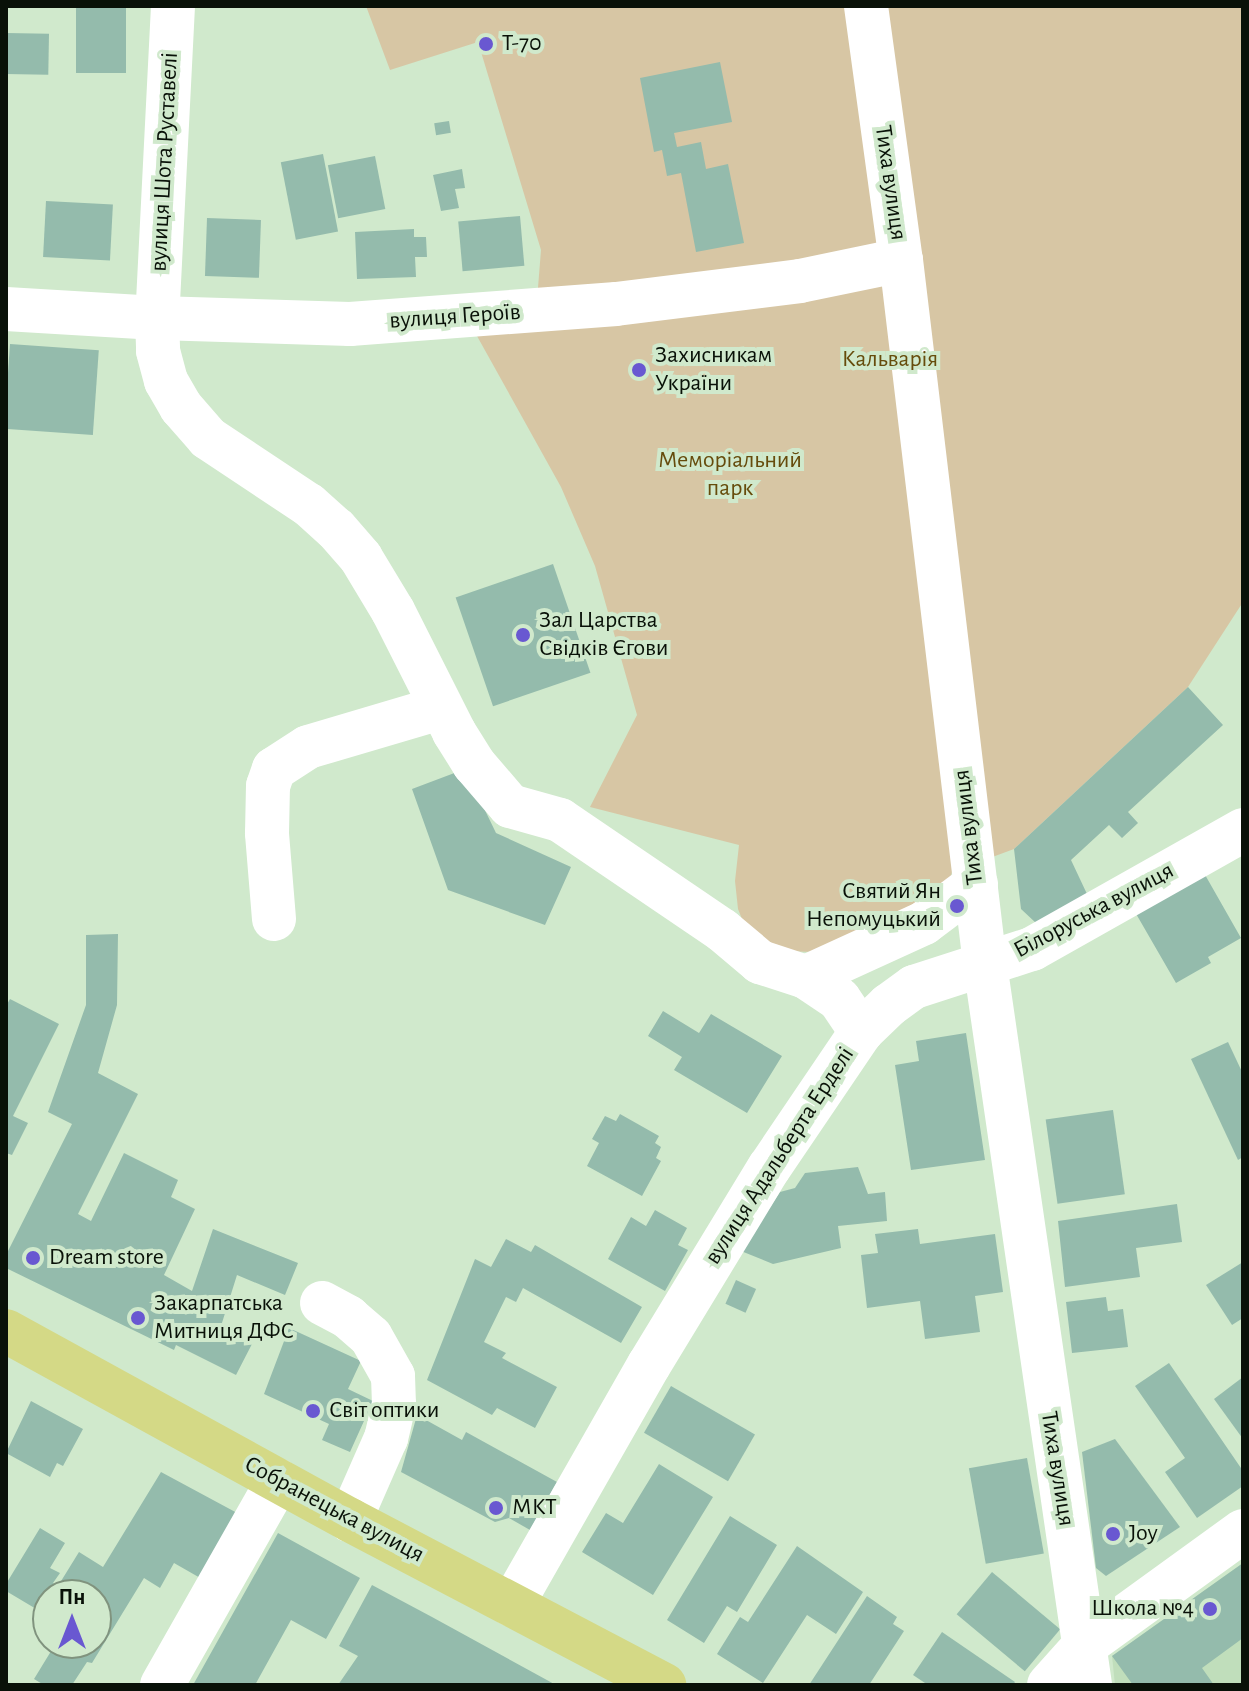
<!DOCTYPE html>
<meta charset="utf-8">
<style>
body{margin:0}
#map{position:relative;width:1249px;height:1691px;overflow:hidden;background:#d0e9cc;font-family:"Alegreya Sans",sans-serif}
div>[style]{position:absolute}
.built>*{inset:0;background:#c0debb}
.green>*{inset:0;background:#d7c6a4}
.building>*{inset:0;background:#94bbac;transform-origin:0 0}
.minor>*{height:44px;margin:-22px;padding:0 22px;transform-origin:22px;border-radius:22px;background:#fff}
.major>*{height:44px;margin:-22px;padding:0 22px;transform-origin:22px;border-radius:22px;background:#d4d986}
.dots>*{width:22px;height:22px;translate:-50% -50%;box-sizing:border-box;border:4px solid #d0e9cc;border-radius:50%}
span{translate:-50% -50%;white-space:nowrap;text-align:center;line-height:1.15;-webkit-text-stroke:8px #d0e9cc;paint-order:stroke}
.poi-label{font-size:24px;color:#091108}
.left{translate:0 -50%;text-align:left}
.right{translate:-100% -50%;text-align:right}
.street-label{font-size:24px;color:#091108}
.park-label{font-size:24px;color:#664c0c}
.frame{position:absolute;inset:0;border:8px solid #091108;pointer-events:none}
.north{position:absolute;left:32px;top:1579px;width:80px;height:80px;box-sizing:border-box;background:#d0e9cc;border:2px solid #80937e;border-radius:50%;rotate:0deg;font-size:22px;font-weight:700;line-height:32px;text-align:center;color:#091108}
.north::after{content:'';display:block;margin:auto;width:28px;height:36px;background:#6958d1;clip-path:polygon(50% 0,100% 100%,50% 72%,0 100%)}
</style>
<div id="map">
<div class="built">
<i style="clip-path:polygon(1243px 1563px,1243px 1685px,1115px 1685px,1112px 1656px)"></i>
</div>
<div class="green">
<i style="clip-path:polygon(366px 6px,1243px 6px,1243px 602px,1188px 687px,1014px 849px,952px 872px,947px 888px,814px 952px,783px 951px,746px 929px,738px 909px,735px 881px,739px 845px,590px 807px,637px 715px,595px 566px,561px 487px,477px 336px,535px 325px,541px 250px,478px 42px,390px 70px)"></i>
</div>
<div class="building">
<i style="left:76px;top:6px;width:50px;height:67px"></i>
<i style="left:6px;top:33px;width:43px;height:41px;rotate:1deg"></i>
<i style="clip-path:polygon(720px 62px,732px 122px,674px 133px,677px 147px,701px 142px,706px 169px,728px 164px,744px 243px,696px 252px,681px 173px,667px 176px,662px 150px,654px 152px,640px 78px)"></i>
<i style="left:449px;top:121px;width:12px;height:15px;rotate:81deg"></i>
<i style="left:323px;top:154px;width:79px;height:43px;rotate:79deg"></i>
<i style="left:375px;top:156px;width:54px;height:48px;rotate:79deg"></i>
<i style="clip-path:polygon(462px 169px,465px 188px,455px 189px,459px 208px,441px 211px,433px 175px)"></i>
<i style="left:46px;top:201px;width:67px;height:56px;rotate:3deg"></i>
<i style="left:520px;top:216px;width:50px;height:62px;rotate:85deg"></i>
<i style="left:207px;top:218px;width:54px;height:58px;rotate:2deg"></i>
<i style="clip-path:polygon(414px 229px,414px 237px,426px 237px,427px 257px,415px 257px,416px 277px,357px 279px,355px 232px)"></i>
<i style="left:10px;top:344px;width:89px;height:85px;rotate:4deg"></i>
<i style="left:553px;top:564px;width:115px;height:103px;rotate:71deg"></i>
<i style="clip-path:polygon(1188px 687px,1223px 725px,1128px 812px,1138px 823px,1122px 838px,1109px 825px,1071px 860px,1087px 894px,1036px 923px,1021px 909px,1014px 849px)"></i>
<i style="clip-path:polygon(465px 769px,496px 833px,571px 867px,545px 925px,448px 890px,412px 789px)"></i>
<i style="clip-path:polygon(1204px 873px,1241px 938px,1208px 957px,1211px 963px,1176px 983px,1135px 912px)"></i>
<i style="clip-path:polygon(118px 934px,117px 1005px,98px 1073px,138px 1094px,78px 1214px,91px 1221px,124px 1153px,178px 1180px,171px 1197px,195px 1209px,164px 1275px,192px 1291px,213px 1229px,298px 1263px,285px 1295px,237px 1275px,221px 1326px,253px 1342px,236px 1375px,176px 1345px,174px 1350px,6px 1268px,6px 1255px,72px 1124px,48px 1112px,86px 1005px,86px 935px)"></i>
<i style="clip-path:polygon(10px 999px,59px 1024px,13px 1116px,28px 1123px,12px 1155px,6px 1153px,6px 1006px)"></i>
<i style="clip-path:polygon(663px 1011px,699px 1033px,711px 1014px,782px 1056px,747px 1113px,674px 1070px,682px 1057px,648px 1036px)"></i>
<i style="clip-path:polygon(966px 1033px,985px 1160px,911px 1170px,895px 1065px,919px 1061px,916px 1041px)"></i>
<i style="clip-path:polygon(1228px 1042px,1243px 1074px,1243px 1157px,1238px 1160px,1191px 1059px)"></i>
<i style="left:1113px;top:1110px;width:85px;height:68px;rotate:82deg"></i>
<i style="clip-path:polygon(620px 1114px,659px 1136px,655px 1143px,661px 1147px,656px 1158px,661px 1161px,642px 1196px,587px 1166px,599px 1143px,592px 1139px,605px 1116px,616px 1121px)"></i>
<i style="clip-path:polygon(858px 1167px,868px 1194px,885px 1192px,887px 1221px,838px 1226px,841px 1248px,773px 1264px,741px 1251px,780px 1192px,795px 1188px,805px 1173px)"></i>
<i style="clip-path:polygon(1177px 1204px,1182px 1242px,1136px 1248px,1140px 1277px,1065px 1287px,1058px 1221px)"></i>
<i style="clip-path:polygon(655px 1210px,687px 1228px,678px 1245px,688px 1250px,665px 1291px,608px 1259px,631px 1217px,646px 1226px)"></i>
<i style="clip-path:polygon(918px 1229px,920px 1244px,995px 1234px,1003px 1292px,975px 1296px,980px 1332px,925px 1339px,920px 1301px,867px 1308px,861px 1255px,878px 1253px,875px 1234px)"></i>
<i style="clip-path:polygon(506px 1239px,531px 1252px,535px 1245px,642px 1307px,621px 1343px,523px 1288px,516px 1302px,506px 1297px,484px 1342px,506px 1353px,502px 1358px,557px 1387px,535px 1428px,497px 1408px,492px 1415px,427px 1380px,475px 1259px,491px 1267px)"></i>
<i style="clip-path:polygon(1243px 1262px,1243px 1318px,1232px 1325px,1206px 1285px)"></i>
<i style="left:736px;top:1280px;width:22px;height:26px;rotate:24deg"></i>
<i style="clip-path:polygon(1106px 1297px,1108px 1311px,1123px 1309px,1128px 1347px,1072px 1353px,1066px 1302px)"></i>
<i style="clip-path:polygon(289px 1328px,361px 1361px,348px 1389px,373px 1401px,350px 1452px,322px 1440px,329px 1424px,264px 1394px)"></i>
<i style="clip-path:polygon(1169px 1363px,1243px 1471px,1243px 1486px,1197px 1518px,1165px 1472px,1185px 1458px,1135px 1386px)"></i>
<i style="clip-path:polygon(1243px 1377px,1243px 1439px,1214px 1399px)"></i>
<i style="left:671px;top:1386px;width:97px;height:54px;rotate:30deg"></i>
<i style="clip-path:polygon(31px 1401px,83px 1429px,63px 1466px,57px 1463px,50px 1477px,6px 1453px)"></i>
<i style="clip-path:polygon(417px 1415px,462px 1440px,466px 1432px,557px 1482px,530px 1530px,509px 1518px,495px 1522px,401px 1472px)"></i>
<i style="clip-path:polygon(1115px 1439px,1180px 1527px,1106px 1576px,1096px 1568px,1082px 1452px)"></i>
<i style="left:1027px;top:1458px;width:97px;height:59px;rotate:80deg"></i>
<i style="clip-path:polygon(659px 1464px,713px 1497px,653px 1595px,582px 1552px,606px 1513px,623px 1523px)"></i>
<i style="clip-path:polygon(161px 1472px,239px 1514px,202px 1579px,174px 1563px,160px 1588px,144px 1578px,92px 1663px,87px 1662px,72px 1685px,44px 1685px,34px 1679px,56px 1643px,96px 1643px,96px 1595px,48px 1595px,48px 1616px,6px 1591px,6px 1584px,40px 1528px,65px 1543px,50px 1568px,60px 1573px,53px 1583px,58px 1586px,79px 1552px,103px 1567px)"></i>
<i style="clip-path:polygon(730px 1516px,777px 1545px,737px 1612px,727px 1606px,704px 1643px,667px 1620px)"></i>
<i style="clip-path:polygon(278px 1533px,360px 1578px,326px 1639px,291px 1620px,255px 1685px,193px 1685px)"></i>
<i style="clip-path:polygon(797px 1546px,863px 1592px,836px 1634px,807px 1615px,763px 1683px,717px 1654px,740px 1617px,748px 1622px)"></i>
<i style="clip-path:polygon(1243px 1563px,1243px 1638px,1202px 1668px,1214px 1685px,1133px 1685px,1112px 1656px)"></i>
<i style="left:992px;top:1572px;width:89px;height:55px;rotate:40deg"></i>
<i style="clip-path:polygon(372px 1585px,432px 1617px,556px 1685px,338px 1685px,358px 1656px,339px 1646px)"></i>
<i style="clip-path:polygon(867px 1596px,897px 1617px,893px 1624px,904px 1631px,869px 1685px,809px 1685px)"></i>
<i style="clip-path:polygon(942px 1632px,1015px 1682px,1013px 1685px,928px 1685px,913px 1675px)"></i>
</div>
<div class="minor">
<i style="left:173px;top:6px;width:312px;rotate:92.9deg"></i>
<i style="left:157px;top:318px;width:33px;rotate:88deg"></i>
<i style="left:158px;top:351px;width:31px;rotate:75deg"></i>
<i style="left:166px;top:381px;width:30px;rotate:60deg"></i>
<i style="left:181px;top:407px;width:41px;rotate:48.9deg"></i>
<i style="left:208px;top:438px;width:121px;rotate:33.6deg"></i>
<i style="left:309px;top:505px;width:36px;rotate:42deg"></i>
<i style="left:336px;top:529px;width:38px;rotate:49deg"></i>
<i style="left:361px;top:558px;width:62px;rotate:58.9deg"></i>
<i style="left:393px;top:611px;width:136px;rotate:63.2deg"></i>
<i style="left:454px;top:732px;width:38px;rotate:58deg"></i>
<i style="left:474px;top:764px;width:55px;rotate:49.4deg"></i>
<i style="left:510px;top:806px;width:52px;rotate:15.6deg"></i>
<i style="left:560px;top:820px;width:196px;rotate:34.2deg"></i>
<i style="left:722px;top:930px;width:50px;rotate:40.1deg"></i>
<i style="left:760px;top:962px;width:48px;rotate:18.1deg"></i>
<i style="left:806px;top:977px;width:40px;rotate:34deg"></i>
<i style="left:839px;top:999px;width:40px;rotate:56deg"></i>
<i style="left:866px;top:6px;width:256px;rotate:82.2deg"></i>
<i style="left:901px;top:260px;width:709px;rotate:83.2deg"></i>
<i style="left:985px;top:964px;width:729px;rotate:81.71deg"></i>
<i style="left:6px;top:309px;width:151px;rotate:3.4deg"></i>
<i style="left:157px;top:318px;width:193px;rotate:1.8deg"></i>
<i style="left:350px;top:324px;width:267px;rotate:-4.3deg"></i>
<i style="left:616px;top:304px;width:185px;rotate:-7.1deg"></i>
<i style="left:800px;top:281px;width:103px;rotate:-11.7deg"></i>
<i style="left:274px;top:919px;width:86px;rotate:-94.7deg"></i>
<i style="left:267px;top:833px;width:47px;rotate:-88.8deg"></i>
<i style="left:268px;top:786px;width:18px;rotate:-71deg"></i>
<i style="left:274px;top:769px;width:40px;rotate:-32.9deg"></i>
<i style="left:308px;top:747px;width:138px;rotate:-16.5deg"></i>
<i style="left:806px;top:977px;width:130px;rotate:-24.6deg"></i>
<i style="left:924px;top:923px;width:65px;rotate:-36.9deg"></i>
<i style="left:322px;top:1303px;width:30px;rotate:28deg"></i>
<i style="left:348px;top:1317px;width:30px;rotate:41deg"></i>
<i style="left:371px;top:1337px;width:45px;rotate:60.6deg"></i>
<i style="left:393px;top:1376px;width:28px;rotate:88deg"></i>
<i style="left:394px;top:1404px;width:35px;rotate:103deg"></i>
<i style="left:386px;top:1438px;width:90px;rotate:113.7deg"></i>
<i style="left:512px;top:1605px;width:276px;rotate:-60.3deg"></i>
<i style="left:649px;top:1365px;width:231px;rotate:-58.7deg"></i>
<i style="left:769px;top:1168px;width:164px;rotate:-55.9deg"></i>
<i style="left:861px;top:1032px;width:39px;rotate:-44deg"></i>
<i style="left:889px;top:1005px;width:31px;rotate:-36deg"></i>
<i style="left:914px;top:987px;width:124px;rotate:-17.9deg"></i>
<i style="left:1032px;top:949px;width:242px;rotate:-29.4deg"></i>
<i style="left:162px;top:1685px;width:235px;rotate:-60.4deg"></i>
<i style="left:1049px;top:1685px;width:52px;rotate:-48.1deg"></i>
<i style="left:1084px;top:1646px;width:196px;rotate:-35.9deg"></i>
</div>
<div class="major">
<i style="left:6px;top:1331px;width:393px;rotate:28.8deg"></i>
<i style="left:350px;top:1520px;width:355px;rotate:27.7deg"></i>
</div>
<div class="dots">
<i style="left:486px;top:44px;background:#6958d1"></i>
<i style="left:639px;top:370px;background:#6958d1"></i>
<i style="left:523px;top:635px;background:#6958d1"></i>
<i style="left:957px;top:906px;background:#6958d1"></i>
<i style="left:33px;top:1258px;background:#6958d1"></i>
<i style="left:138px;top:1318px;background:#6958d1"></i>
<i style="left:313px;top:1411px;background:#6958d1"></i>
<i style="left:496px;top:1508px;background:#6958d1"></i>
<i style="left:1113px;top:1534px;background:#6958d1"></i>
<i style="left:1210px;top:1609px;background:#6958d1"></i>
</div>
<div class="poi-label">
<span class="left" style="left:502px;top:44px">Т-70</span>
<span class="left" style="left:655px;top:370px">Захисникам<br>України</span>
<span class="left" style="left:539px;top:635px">Зал Царства<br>Свідків Єгови</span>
<span class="right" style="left:941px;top:906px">Святий Ян<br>Непомуцький</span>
<span class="left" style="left:49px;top:1258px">Dream store</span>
<span class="left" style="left:154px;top:1318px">Закарпатська<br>Митниця ДФС</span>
<span class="left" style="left:329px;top:1411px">Світ оптики</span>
<span class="left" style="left:512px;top:1508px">МКТ</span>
<span class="left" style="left:1129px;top:1534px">Joy</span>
<span class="right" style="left:1194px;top:1609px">Школа №4</span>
</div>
<div class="street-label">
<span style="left:165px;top:162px;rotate:-87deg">вулиця Шота Руставелі</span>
<span style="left:890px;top:183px;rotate:82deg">Тиха вулиця</span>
<span style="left:455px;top:317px;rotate:-4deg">вулиця Героїв</span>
<span style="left:969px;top:827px;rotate:-97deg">Тиха вулиця</span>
<span style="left:1094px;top:911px;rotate:-28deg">Білоруська вулиця</span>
<span style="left:780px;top:1156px;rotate:-57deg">вулиця Адальберта Ерделі</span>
<span style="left:1057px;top:1469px;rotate:81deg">Тиха вулиця</span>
<span style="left:334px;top:1510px;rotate:28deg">Собранецька вулиця</span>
</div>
<div class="park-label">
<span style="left:890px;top:360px">Кальварія</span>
<span style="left:730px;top:475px">Меморіальний<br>парк</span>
</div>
<div class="frame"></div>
<div class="north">Пн</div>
</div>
